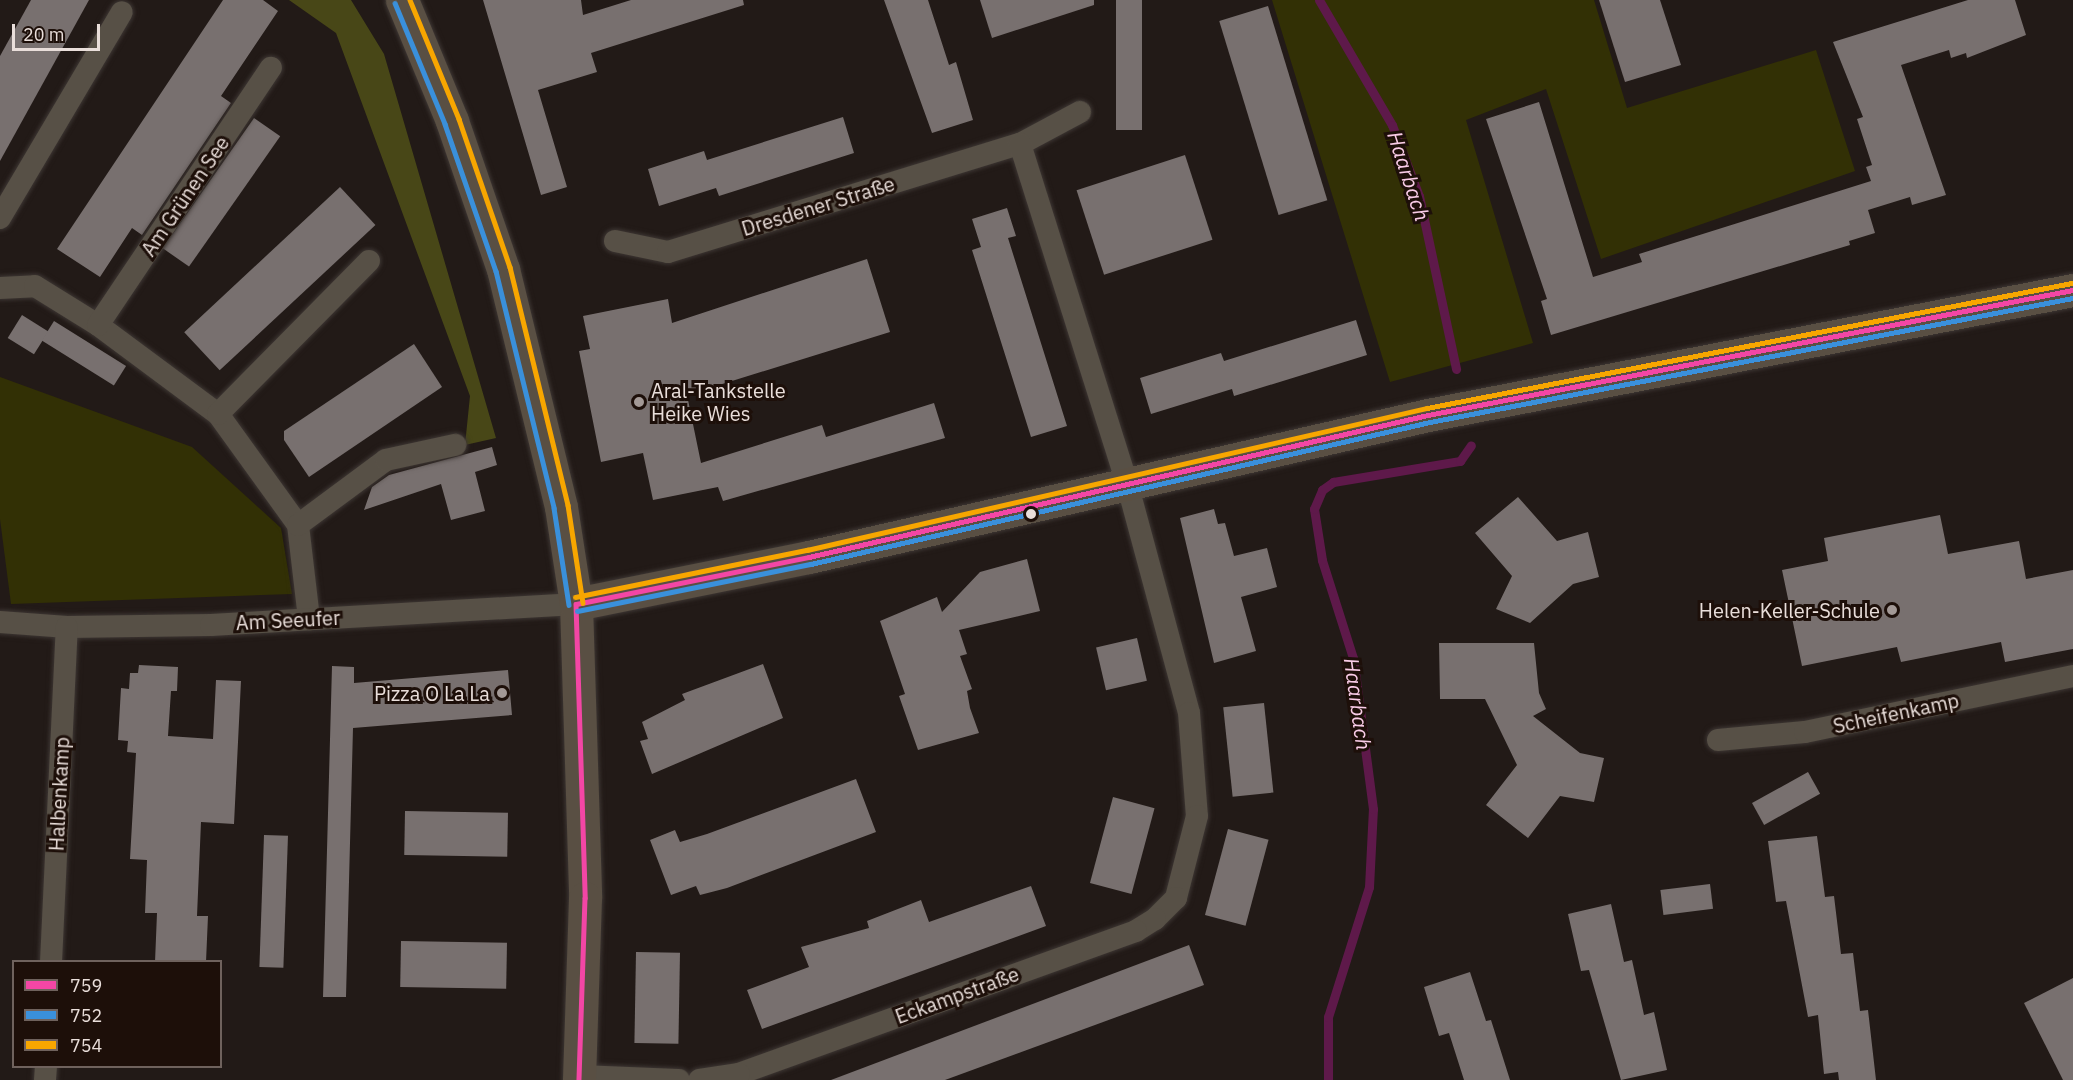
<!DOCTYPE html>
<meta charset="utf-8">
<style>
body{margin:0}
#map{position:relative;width:2073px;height:1080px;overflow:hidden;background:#221a17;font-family:"IBM Plex Sans",sans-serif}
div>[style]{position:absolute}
.green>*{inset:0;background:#323005}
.forest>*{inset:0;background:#484717}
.stream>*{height:9px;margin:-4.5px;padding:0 4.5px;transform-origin:4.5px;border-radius:4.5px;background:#5e194a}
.building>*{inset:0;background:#78706f;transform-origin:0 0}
.roads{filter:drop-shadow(0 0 2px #3d3633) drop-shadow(0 0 2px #3d3633)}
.street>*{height:22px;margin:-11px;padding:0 11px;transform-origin:11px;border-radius:11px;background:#575046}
.secondary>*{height:33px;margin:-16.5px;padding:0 16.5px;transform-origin:16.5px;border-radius:16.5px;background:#594f43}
.bus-1>*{height:4.5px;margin:-2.25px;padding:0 2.25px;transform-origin:2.25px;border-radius:2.25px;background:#f346a5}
.bus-2>*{height:4.5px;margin:-2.25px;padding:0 2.25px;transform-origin:2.25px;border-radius:2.25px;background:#3a90db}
.bus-3>*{height:4.5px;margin:-2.25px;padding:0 2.25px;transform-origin:2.25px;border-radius:2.25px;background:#f7a600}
.dots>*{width:16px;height:16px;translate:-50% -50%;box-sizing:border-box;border:3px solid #1d0f09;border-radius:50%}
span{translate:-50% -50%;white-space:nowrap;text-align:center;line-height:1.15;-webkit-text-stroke:6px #1d0f09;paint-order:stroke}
.street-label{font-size:20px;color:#e9deda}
.poi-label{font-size:20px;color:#e9deda}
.left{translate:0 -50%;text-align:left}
.right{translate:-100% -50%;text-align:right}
.water-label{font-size:21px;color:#f9cce7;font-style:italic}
.legend{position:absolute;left:12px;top:960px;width:210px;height:108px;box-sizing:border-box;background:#1d0f09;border:2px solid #6f625d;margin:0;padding:8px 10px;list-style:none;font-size:18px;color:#e9deda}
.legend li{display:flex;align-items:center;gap:12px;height:30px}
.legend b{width:30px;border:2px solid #6f625d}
.scale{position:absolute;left:12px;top:24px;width:88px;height:27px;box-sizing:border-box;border:3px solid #e9deda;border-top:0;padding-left:8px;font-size:18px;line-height:21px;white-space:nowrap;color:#e9deda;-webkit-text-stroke:4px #1d0f09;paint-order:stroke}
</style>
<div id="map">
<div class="green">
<i style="clip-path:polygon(1272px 0,1594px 0,1627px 108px,1816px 50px,1855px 171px,1601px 259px,1546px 89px,1466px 120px,1533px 343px,1390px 382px)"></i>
<i style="clip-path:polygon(0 377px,192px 447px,281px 528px,292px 594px,11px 604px,0 519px)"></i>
</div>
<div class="forest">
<i style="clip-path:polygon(289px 0,351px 0,384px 54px,496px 438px,465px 445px,470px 396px,336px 33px)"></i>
</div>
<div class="stream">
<i style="left:1319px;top:0;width:145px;rotate:59.7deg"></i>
<i style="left:1392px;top:125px;width:76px;rotate:69.2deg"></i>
<i style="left:1419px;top:196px;width:177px;rotate:77.9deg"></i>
<i style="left:1328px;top:1080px;width:63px;rotate:-90deg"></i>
<i style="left:1328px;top:1017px;width:136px;rotate:-72.5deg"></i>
<i style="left:1369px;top:887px;width:78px;rotate:-87.1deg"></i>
<i style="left:1373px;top:809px;width:152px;rotate:-97.5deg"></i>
<i style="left:1353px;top:658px;width:103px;rotate:-107.6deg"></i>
<i style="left:1322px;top:560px;width:52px;rotate:-98.9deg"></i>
<i style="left:1314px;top:509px;width:21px;rotate:-67deg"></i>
<i style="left:1322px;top:490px;width:14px;rotate:-36deg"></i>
<i style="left:1333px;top:482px;width:129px;rotate:-9.4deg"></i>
<i style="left:1460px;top:461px;width:19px;rotate:-55deg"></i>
</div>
<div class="building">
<i style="clip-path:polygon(31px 0,89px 0,0 161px,0 56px)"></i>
<i style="clip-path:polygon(223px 0,263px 0,278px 11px,221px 96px,231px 103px,142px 235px,132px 228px,100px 277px,57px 249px)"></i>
<i style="clip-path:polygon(483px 0,581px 0,583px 15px,631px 0,743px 0,744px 5px,591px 53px,597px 72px,538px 90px,567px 187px,541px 195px)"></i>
<i style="clip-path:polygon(884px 0,928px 0,949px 65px,956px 62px,973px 120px,932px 133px)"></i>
<i style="clip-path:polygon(980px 0,1094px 0,1094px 5px,992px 38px)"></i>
<i style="left:1116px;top:0;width:26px;height:130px"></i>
<i style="clip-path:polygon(1599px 0,1660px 0,1681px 65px,1625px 82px)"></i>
<i style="clip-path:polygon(1968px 0,2015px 0,2026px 35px,1967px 58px,1966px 53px,1951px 58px,1949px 50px,1901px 65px,1946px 195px,1912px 205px,1910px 197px,1868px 210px,1875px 233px,1849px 241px,1850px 245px,1551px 335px,1541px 301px,1547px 299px,1486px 119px,1539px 102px,1593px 277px,1642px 262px,1639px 254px,1871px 181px,1866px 167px,1872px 165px,1857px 119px,1863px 117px,1833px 42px)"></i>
<i style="left:1268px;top:6px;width:203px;height:51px;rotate:73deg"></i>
<i style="clip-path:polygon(843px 117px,854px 153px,719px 196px,716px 188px,659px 206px,648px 169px,704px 151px,707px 160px)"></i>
<i style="left:254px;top:118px;width:32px;height:159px;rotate:35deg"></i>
<i style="left:1185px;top:155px;width:89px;height:114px;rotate:72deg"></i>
<i style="left:340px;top:187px;width:52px;height:213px;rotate:47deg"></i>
<i style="clip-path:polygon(1007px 208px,1016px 236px,1008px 238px,1067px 426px,1031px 437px,972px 250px,981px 247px,972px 219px)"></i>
<i style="clip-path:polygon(867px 259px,890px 332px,687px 395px,701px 463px,822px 425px,826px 437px,934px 403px,945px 438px,723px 501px,718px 487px,653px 500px,643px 453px,601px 462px,579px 351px,590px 349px,583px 316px,668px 299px,672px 323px)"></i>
<i style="left:22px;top:315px;width:31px;height:27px;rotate:32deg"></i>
<i style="clip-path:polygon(1356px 320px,1367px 355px,1234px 396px,1232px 389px,1151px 414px,1140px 378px,1221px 353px,1224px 361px)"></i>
<i style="left:54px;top:321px;width:85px;height:23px;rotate:32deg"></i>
<i style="clip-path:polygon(414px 344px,442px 387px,309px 477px,284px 440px,284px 431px)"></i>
<i style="clip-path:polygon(492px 447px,497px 465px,475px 472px,485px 511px,451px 520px,441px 484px,364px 510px,372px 487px,389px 475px)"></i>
<i style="clip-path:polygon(1518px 497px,1557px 541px,1588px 532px,1599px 577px,1573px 584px,1530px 623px,1496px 609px,1512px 576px,1475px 533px)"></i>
<i style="clip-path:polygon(1214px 509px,1218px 524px,1225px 523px,1234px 556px,1267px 548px,1277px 587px,1241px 597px,1256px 651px,1214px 663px,1180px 518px)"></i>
<i style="clip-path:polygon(1940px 515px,1948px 554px,2019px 541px,2026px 579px,2073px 570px,2073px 649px,2005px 662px,2001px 642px,1901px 662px,1897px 647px,1802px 666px,1782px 570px,1828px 561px,1824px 538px)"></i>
<i style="clip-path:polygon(1027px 559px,1040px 611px,959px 630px,967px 654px,960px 656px,972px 689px,967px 691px,970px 708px,979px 733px,918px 750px,899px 696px,905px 694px,880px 621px,937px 597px,942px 612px,980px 572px)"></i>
<i style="left:1137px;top:638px;width:44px;height:42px;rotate:77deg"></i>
<i style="clip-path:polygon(1439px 643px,1534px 643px,1539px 693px,1546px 709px,1533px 716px,1580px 753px,1604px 758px,1594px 802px,1560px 796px,1528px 838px,1486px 805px,1517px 765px,1485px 699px,1440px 699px)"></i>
<i style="clip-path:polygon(763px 664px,783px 718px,652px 774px,640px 741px,648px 739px,642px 722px,685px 700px,682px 694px)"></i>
<i style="clip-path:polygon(139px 665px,178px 667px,177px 691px,171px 691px,168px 736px,213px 739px,216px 680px,241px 681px,234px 824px,201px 822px,197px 916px,208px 916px,206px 962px,155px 962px,157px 913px,145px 913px,147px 860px,130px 859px,136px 753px,127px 752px,128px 741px,118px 740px,121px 688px,129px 689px,130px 673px,138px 673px)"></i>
<i style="clip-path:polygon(332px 666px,354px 667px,354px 683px,508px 670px,512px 715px,353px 728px,346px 997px,323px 997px)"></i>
<i style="left:1264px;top:703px;width:90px;height:41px;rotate:84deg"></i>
<i style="left:1808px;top:772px;width:25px;height:64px;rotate:61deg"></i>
<i style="clip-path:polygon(856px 779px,876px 832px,727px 888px,700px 895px,696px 886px,671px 895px,650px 840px,675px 830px,680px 842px,707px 834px)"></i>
<i style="left:1113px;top:797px;width:43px;height:89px;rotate:15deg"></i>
<i style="left:405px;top:811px;width:103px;height:44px;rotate:1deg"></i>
<i style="left:1228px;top:829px;width:42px;height:89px;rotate:15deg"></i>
<i style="left:264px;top:835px;width:24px;height:132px;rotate:2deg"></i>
<i style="clip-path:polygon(1817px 836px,1825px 897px,1834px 896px,1841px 954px,1853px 953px,1860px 1011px,1868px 1010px,1876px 1080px,1839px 1080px,1838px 1072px,1824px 1074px,1818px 1015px,1808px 1017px,1786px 901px,1776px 902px,1768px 841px)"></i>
<i style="left:1710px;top:884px;width:25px;height:50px;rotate:83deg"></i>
<i style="clip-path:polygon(1031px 886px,1046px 926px,762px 1029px,747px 990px,809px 967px,801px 947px,869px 928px,867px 921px,921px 900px,929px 922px)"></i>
<i style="clip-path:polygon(1611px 904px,1624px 962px,1632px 960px,1644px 1015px,1654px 1012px,1667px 1070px,1621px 1080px,1589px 970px,1581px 971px,1568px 914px)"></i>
<i style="left:401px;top:941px;width:106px;height:46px;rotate:1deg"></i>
<i style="clip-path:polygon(1189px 945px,1204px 985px,945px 1080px,831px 1080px)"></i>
<i style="left:636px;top:952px;width:44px;height:91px;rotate:1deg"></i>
<i style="clip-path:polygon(1470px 972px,1486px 1021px,1491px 1020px,1510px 1080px,1464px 1080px,1449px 1033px,1439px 1036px,1424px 987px)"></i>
<i style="clip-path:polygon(2073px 978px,2073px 1080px,2063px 1080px,2024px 1003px)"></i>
</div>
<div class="roads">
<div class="street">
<i style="left:1020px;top:144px;width:68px;rotate:-28.1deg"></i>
<i style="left:0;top:218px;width:239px;rotate:-59.4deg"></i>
<i style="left:615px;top:241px;width:54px;rotate:11.7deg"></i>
<i style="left:668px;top:252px;width:368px;rotate:-17.1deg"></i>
<i style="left:1020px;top:144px;width:355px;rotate:72.5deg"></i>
<i style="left:1127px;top:483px;width:238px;rotate:74.9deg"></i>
<i style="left:1189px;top:713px;width:103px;rotate:85.6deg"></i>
<i style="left:1197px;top:816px;width:85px;rotate:104.4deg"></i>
<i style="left:1176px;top:898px;width:30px;rotate:135deg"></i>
<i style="left:1155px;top:919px;width:22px;rotate:148deg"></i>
<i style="left:1136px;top:931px;width:422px;rotate:160.2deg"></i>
<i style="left:739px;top:1074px;width:40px;rotate:171.5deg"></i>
<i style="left:0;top:288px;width:35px;rotate:-3deg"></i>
<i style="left:35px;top:286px;width:74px;rotate:31.8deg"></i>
<i style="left:98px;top:325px;width:149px;rotate:36.6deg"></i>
<i style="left:218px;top:414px;width:137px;rotate:54.2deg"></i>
<i style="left:298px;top:525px;width:95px;rotate:83.3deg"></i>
<i style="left:98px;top:325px;width:310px;rotate:-56.1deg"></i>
<i style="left:218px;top:414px;width:215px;rotate:-45.4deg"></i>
<i style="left:298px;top:525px;width:109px;rotate:-36.5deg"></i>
<i style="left:386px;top:460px;width:71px;rotate:-12.3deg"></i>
<i style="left:0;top:622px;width:67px;rotate:4.3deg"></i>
<i style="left:67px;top:627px;width:144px;rotate:-0.8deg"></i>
<i style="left:211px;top:625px;width:366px;rotate:-3.3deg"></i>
<i style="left:1718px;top:740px;width:87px;rotate:-5.3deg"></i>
<i style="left:1805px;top:732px;width:274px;rotate:-11.8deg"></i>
<i style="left:51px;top:962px;width:335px;rotate:-87.3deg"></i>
<i style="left:579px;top:1076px;width:100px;rotate:2.3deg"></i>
<i style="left:45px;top:1080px;width:14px;rotate:-86deg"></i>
</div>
<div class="secondary">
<i style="left:402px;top:0;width:131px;rotate:67.5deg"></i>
<i style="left:452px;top:121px;width:157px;rotate:71deg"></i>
<i style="left:503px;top:269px;width:245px;rotate:76.3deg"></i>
<i style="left:561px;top:507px;width:98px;rotate:81.2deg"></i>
<i style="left:576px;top:604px;width:294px;rotate:88.2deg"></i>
<i style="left:585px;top:898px;width:182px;rotate:91.9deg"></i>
<i style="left:576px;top:604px;width:238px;rotate:-11.4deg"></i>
<i style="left:809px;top:557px;width:635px;rotate:-12.92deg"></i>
<i style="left:1428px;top:415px;width:657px;rotate:-10.97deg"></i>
</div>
</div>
<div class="bus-1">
<i style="left:576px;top:604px;width:238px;rotate:-11.4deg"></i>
<i style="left:809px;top:557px;width:635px;rotate:-12.92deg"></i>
<i style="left:1428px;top:415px;width:657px;rotate:-10.97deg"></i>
<i style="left:576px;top:604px;width:294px;rotate:88.2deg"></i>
<i style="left:585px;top:898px;width:182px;rotate:91.9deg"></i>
</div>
<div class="bus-2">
<i style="left:395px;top:3px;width:131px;rotate:67.5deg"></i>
<i style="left:445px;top:124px;width:156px;rotate:70.9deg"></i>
<i style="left:496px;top:271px;width:244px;rotate:76.2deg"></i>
<i style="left:554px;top:508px;width:98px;rotate:81.2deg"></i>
<i style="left:577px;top:611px;width:239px;rotate:-11.4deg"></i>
<i style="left:811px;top:564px;width:635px;rotate:-12.92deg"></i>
<i style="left:1430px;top:422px;width:655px;rotate:-10.92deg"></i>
</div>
<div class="bus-3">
<i style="left:410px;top:0;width:129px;rotate:67.6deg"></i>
<i style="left:459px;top:119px;width:157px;rotate:71deg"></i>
<i style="left:510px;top:267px;width:245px;rotate:76.3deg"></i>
<i style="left:568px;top:505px;width:99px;rotate:81.3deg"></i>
<i style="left:575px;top:597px;width:237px;rotate:-11.5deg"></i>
<i style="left:807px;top:550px;width:636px;rotate:-12.9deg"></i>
<i style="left:1427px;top:408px;width:657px;rotate:-10.97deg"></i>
</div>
<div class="dots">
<i style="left:639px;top:402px;background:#a39996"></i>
<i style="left:1031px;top:514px;background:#e9deda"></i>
<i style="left:1892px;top:610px;background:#a39996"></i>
<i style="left:502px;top:693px;background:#a39996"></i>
</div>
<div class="street-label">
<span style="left:185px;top:196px;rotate:-56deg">Am Grünen See</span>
<span style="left:818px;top:206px;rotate:-17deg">Dresdener Straße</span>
<span style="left:288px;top:620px;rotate:-3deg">Am Seeufer</span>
<span style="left:1896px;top:713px;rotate:-12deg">Scheifenkamp</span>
<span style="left:59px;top:794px;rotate:-87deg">Halbenkamp</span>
<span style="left:957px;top:995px;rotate:-20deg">Eckampstraße</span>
</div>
<div class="poi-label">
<span class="left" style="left:651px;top:402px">Aral-Tankstelle<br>Heike Wies</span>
<span class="right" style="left:1880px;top:610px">Helen-Keller-Schule</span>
<span class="right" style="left:490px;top:693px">Pizza O La La</span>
</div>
<div class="water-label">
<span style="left:1409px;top:176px;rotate:72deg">Haarbach</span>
<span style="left:1358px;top:704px;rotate:82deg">Haarbach</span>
</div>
<ul class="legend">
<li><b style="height:8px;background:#f346a5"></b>759</li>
<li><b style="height:8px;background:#3a90db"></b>752</li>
<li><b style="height:8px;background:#f7a600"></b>754</li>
</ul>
<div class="scale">20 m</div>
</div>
